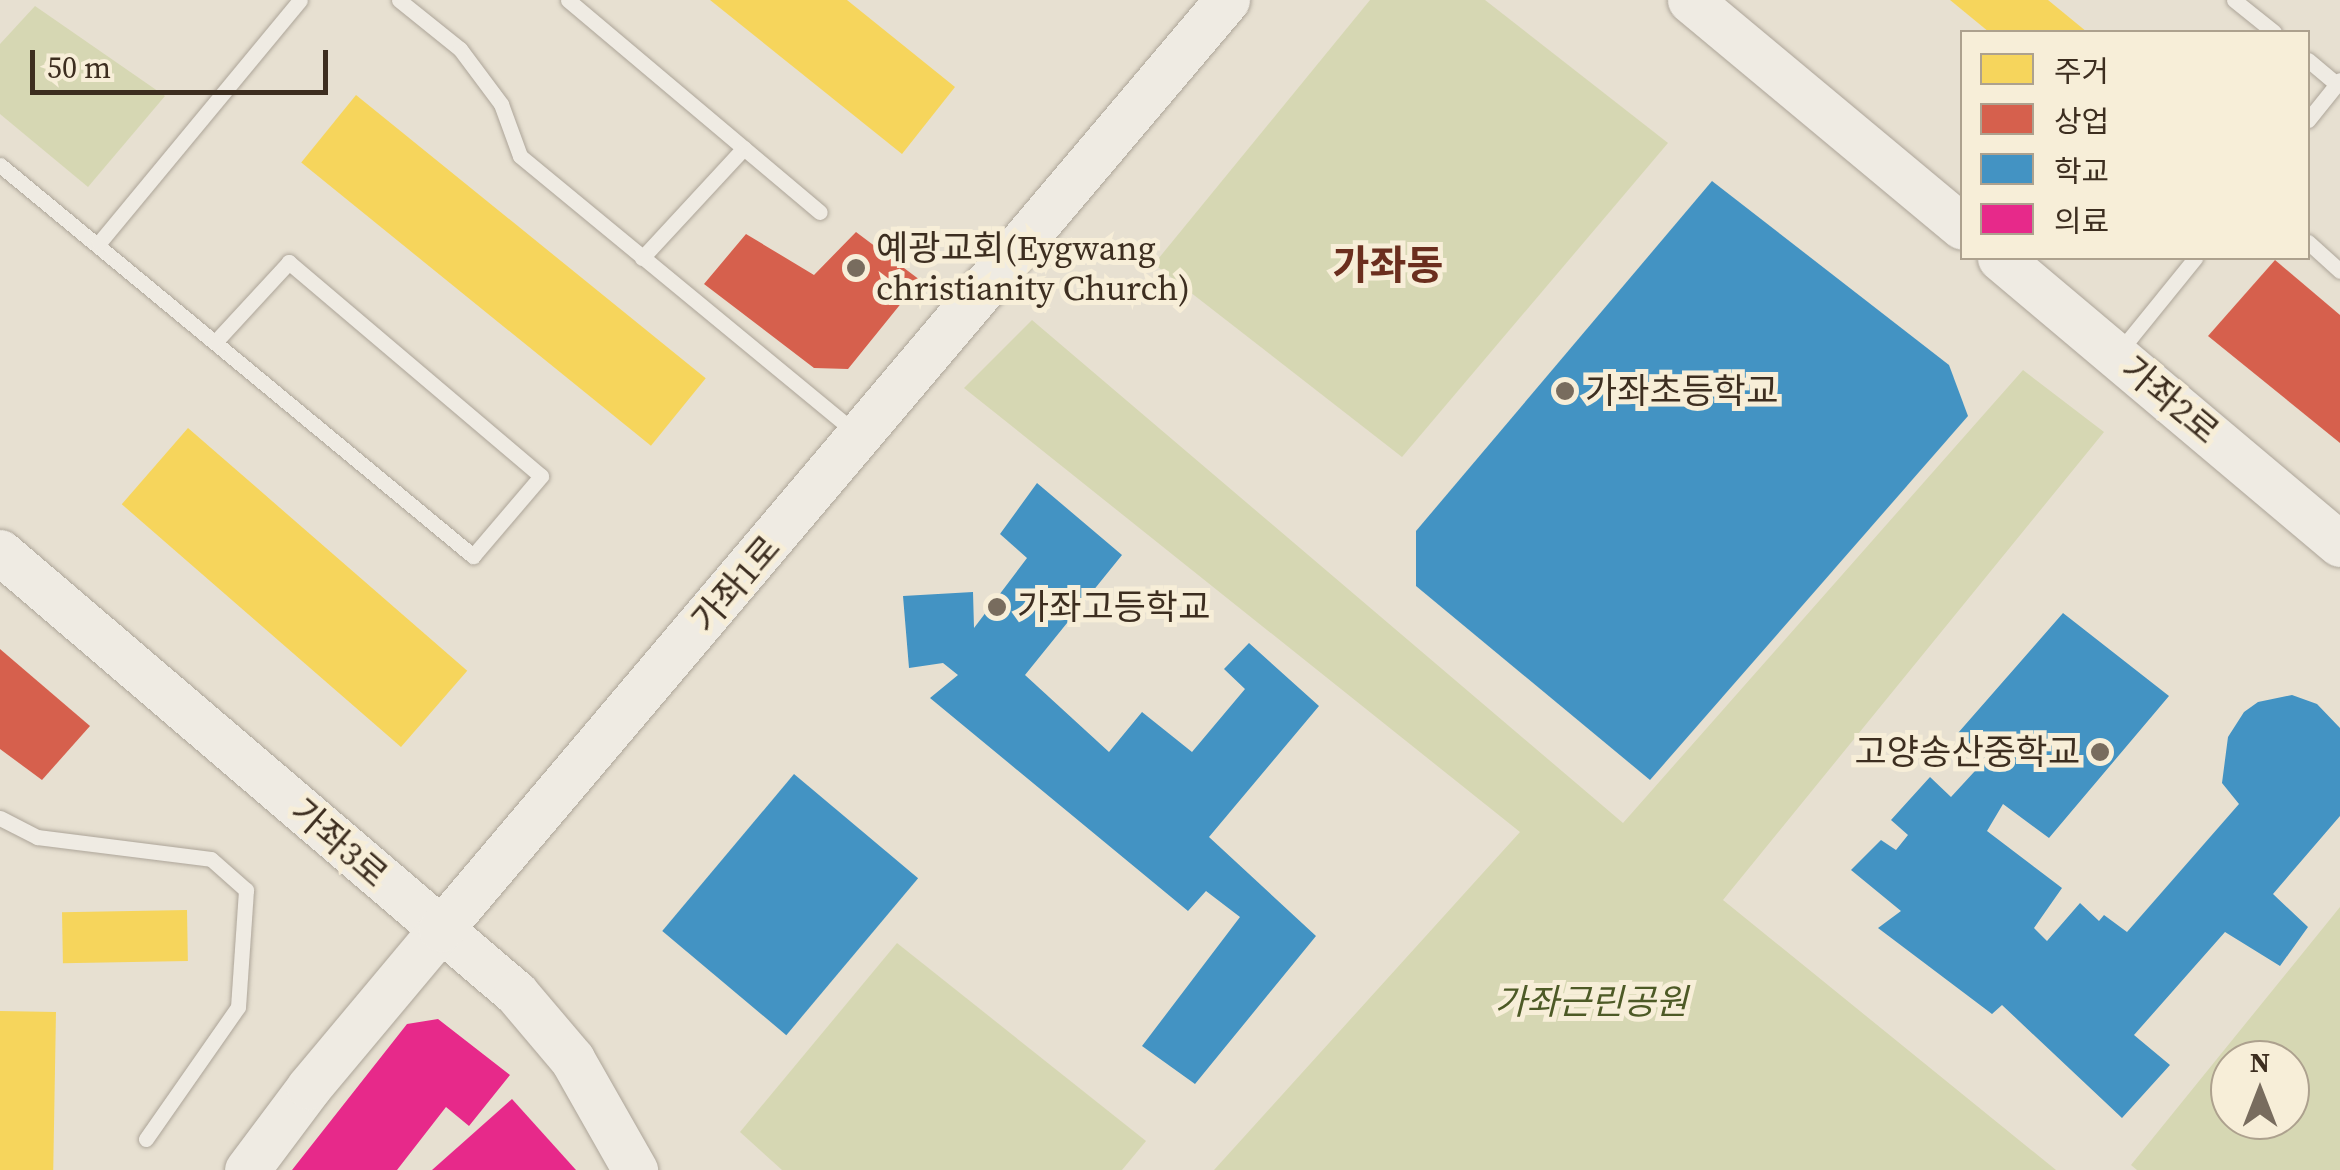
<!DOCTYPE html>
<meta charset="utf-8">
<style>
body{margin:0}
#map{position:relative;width:2340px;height:1170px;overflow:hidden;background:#e7e0d1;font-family:"Source Serif 4","Noto Sans KR",serif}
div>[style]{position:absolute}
.green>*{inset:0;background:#d6d7b3}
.homes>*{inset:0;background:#f6d55c;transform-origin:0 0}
.shops>*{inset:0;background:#d6604d}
.schools>*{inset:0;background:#4393c3;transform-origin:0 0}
.health>*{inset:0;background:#e7298a}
.roads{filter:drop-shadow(0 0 2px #ada599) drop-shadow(0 0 2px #ada599)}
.lane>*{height:15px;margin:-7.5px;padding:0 7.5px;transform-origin:7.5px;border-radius:7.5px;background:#efebe3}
.secondary>*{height:45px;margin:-22.5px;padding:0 22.5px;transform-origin:22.5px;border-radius:22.5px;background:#efebe3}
.dots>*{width:28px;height:28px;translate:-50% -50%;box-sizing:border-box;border:5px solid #f7eed8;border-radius:50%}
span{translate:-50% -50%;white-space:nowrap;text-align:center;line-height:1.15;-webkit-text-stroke:10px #f7eed8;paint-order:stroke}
.poi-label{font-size:35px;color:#3d2e20}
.left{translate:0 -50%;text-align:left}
.right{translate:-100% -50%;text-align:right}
.street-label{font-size:35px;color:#3d2e20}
.park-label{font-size:35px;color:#4d5a26;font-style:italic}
.quarter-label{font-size:40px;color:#6b2e1e;font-weight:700}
.legend{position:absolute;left:1960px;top:30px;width:350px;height:230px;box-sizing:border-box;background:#f7eed8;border:2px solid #ada18e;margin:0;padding:12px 18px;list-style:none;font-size:30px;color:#3d2e20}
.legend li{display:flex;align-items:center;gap:20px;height:50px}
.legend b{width:50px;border:2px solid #ada18e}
.north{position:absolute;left:2210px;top:1040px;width:100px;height:100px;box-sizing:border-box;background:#f7eed8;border:2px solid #ada18e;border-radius:50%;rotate:0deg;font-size:28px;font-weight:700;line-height:40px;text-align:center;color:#3d2e20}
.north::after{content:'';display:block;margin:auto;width:35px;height:45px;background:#786c5e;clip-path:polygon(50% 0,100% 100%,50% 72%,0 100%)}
.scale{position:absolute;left:30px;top:50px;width:298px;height:45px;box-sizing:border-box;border:5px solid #3d2e20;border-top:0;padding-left:12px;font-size:30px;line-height:35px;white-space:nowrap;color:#3d2e20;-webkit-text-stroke:8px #f7eed8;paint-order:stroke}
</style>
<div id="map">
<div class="green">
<i style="clip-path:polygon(1370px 0,1485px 0,1668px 143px,1402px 457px,1154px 264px)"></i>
<i style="clip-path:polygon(35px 6px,165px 96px,88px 187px,0 114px,0 44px)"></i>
<i style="clip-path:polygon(1032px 320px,1623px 823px,2023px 370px,2104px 432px,1723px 900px,2056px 1170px,1214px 1170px,1520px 832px,964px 388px)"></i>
<i style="clip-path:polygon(evenodd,2340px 907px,2340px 1170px,2137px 1170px,2131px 1165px,2340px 907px,2230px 1060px,2290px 1060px,2290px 1120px,2230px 1120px,2230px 1060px)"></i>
<i style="clip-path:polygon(897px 943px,1146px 1141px,1122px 1170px,782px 1170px,740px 1132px)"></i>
</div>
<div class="homes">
<i style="clip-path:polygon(710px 0,847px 0,955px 87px,902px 154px)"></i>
<i style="clip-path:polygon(1950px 0,2048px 0,2087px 32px,1989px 32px)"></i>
<i style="left:356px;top:95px;width:450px;height:87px;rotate:39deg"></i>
<i style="left:188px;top:428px;width:370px;height:101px;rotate:41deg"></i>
<i style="left:187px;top:910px;width:51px;height:125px;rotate:89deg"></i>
<i style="left:0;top:1011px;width:56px;height:159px;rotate:1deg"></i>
</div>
<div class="shops">
<i style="clip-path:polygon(856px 232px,920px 280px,848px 369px,814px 368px,704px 284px,746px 234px,814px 275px)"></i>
<i style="clip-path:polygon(2275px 260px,2340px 315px,2340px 443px,2208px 336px)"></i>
<i style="clip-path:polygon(0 649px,90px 726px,42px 780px,0 749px)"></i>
</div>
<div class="schools">
<i style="clip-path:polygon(1712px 181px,1949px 365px,1968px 416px,1650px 780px,1416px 586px,1416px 531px)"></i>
<i style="clip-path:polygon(1037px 483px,1122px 555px,1025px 675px,1109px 752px,1142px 712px,1192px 752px,1245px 689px,1224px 669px,1249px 643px,1319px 706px,1209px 837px,1316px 936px,1195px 1084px,1142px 1046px,1240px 917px,1206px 891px,1188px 911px,930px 698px,958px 675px,943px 663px,909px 668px,903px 596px,973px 592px,974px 628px,1027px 558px,1000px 534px)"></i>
<i style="clip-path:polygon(2063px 613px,2169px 696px,2049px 838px,2003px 804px,1987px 831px,2062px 888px,2034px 928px,2047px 941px,2080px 903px,2099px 921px,2104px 915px,2127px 932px,2239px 804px,2222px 783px,2228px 737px,2244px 712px,2258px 702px,2292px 695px,2317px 704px,2340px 728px,2340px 816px,2273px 894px,2308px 927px,2280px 966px,2225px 932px,2134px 1035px,2170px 1065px,2122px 1118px,2002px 1005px,1992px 1014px,1878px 928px,1901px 911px,1851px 870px,1881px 840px,1896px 850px,1908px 835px,1891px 820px,1930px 777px,1951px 797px,1986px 759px,1958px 733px)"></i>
<i style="left:794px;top:774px;width:162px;height:205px;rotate:40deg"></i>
</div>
<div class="health">
<i style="clip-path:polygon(438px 1019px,510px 1075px,469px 1126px,446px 1107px,397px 1170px,292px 1170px,407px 1024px)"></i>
<i style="clip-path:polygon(512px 1099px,576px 1170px,432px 1170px)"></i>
</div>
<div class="roads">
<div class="lane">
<i style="left:399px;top:0;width:78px;rotate:38.8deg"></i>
<i style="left:460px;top:49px;width:69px;rotate:53.3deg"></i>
<i style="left:501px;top:104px;width:55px;rotate:69.9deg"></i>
<i style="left:520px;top:156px;width:434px;rotate:39.5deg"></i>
<i style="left:568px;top:0;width:329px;rotate:40.1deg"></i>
<i style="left:2234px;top:0;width:51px;rotate:38.7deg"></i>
<i style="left:2308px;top:60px;width:38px;rotate:40deg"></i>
<i style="left:2308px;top:120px;width:51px;rotate:-51.3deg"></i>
<i style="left:0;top:165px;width:614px;rotate:39.58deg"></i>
<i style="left:473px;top:556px;width:105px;rotate:-49.6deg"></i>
<i style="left:541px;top:476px;width:331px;rotate:-139.7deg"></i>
<i style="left:289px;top:262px;width:108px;rotate:132.7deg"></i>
<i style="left:2308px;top:242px;width:43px;rotate:42.2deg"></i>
<i style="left:99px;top:243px;width:315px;rotate:-50.4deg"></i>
<i style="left:642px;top:258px;width:150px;rotate:-47.2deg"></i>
<i style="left:2119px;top:352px;width:121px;rotate:-51deg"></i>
<i style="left:0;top:818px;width:42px;rotate:27.2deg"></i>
<i style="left:37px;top:837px;width:175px;rotate:7.2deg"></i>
<i style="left:211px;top:859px;width:47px;rotate:41.5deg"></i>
<i style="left:246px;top:890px;width:117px;rotate:93.9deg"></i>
<i style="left:238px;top:1007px;width:161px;rotate:124.9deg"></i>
</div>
<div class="secondary">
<i style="left:1690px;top:0;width:354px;rotate:39.8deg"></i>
<i style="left:2000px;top:258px;width:444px;rotate:40.1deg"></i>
<i style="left:0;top:552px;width:679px;rotate:40.52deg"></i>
<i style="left:516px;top:993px;width:87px;rotate:49.7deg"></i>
<i style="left:572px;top:1059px;width:128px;rotate:60.4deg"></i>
<i style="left:247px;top:1170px;width:104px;rotate:-53.2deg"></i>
<i style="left:309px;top:1087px;width:206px;rotate:-50.1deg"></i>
<i style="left:441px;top:929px;width:1217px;rotate:-49.77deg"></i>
</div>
</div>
<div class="dots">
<i style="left:856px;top:268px;background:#786c5e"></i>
<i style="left:1565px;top:391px;background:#786c5e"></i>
<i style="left:997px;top:607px;background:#786c5e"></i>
<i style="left:2100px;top:752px;background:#786c5e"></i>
</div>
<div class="poi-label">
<span class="left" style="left:876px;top:268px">예광교회(Eygwang<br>christianity Church)</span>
<span class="left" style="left:1585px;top:391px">가좌초등학교</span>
<span class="left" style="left:1017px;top:607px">가좌고등학교</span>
<span class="right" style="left:2080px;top:752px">고양송산중학교</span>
</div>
<div class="street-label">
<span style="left:2170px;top:400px;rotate:40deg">가좌2로</span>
<span style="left:736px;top:584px;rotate:-49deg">가좌1로</span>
<span style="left:339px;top:843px;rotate:41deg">가좌3로</span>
</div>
<div class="park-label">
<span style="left:1591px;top:1002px">가좌근린공원</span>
</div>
<div class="quarter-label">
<span style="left:1388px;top:265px">가좌동</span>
</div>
<ul class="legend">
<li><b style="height:28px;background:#f6d55c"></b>주거</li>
<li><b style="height:28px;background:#d6604d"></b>상업</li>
<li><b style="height:28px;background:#4393c3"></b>학교</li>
<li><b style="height:28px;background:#e7298a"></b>의료</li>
</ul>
<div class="north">N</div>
<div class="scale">50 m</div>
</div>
